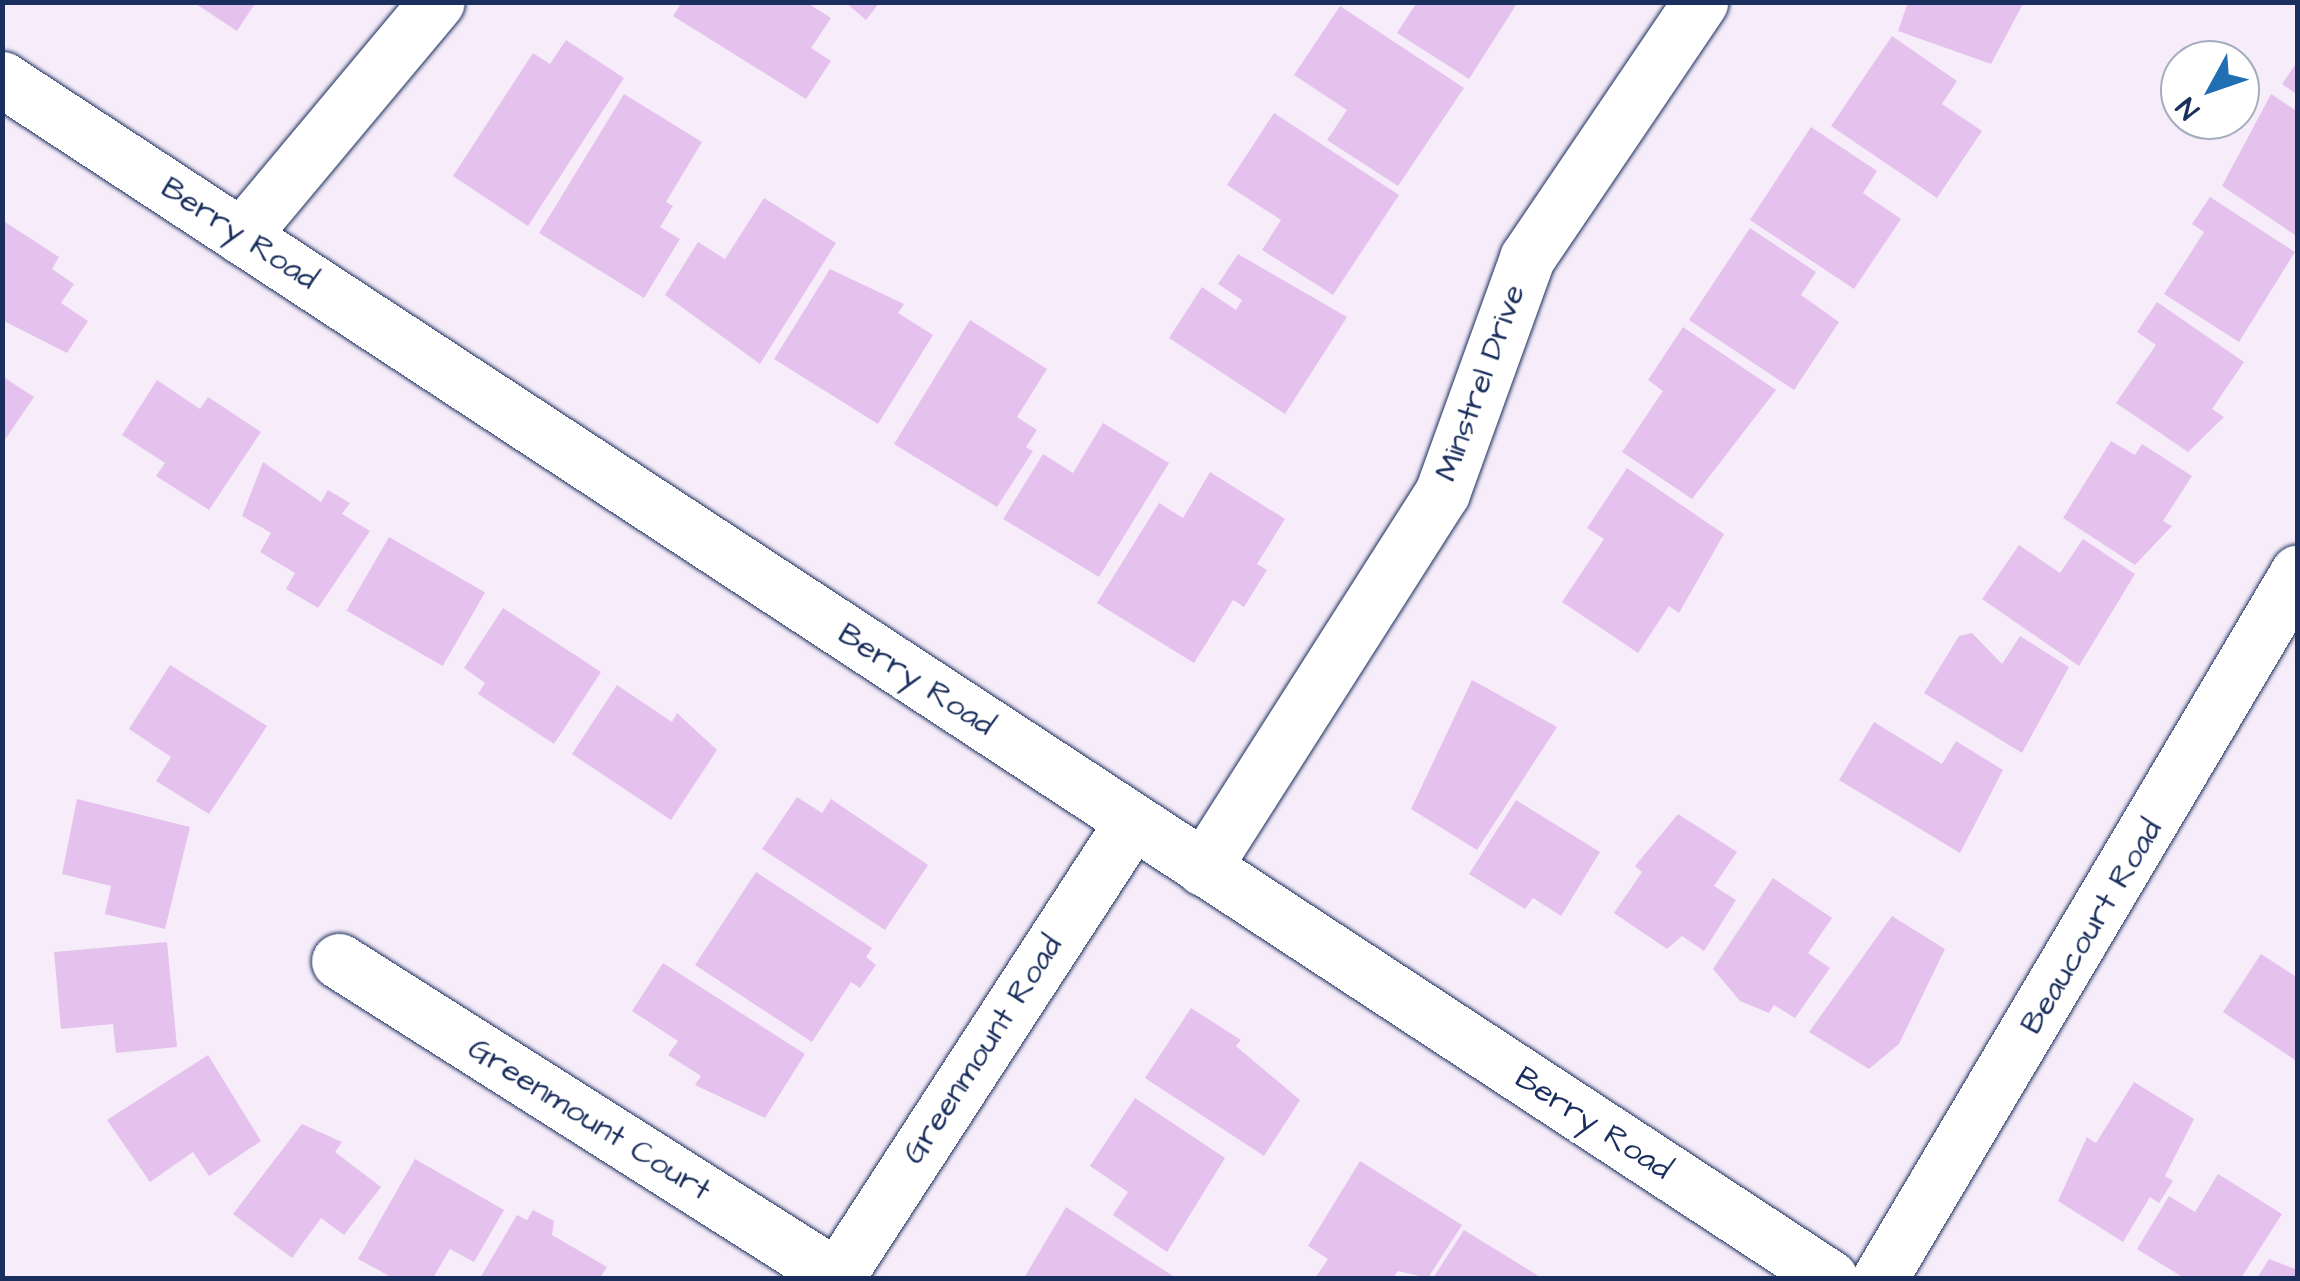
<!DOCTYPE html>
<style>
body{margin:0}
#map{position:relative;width:2300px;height:1281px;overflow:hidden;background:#f7edfa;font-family:"Architects Daughter",sans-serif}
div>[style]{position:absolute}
.building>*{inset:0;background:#e4c2ed;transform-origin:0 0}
.roads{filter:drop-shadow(0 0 2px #1b2f5e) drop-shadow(0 0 2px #1b2f5e)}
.minor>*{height:55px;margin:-27.5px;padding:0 27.5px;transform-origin:27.5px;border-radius:27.5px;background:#fff}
.tertiary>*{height:55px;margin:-27.5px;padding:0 27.5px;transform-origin:27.5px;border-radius:27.5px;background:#fff}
span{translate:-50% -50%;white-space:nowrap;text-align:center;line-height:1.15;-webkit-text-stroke:10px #fff;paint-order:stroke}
.street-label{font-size:32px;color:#1b2f5e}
.frame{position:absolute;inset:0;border:5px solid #1b2f5e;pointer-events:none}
.north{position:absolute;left:2160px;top:40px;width:100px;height:100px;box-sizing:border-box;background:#fff;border:2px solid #a4acbf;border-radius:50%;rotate:230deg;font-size:28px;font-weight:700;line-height:40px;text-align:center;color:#1b2f5e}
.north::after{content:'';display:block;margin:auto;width:35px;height:45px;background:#1f6fb2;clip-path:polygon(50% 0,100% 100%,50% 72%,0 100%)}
</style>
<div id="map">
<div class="building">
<i style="clip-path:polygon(193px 2px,256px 2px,237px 31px)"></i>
<i style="clip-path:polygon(682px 2px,806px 2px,831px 18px,811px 48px,831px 61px,806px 99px,673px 16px)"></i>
<i style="clip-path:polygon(845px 2px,880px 2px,866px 20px)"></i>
<i style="clip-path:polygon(1417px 2px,1518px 2px,1469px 79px,1397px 33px)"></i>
<i style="clip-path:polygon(1908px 2px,2024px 2px,1991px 64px,1898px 31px)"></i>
<i style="clip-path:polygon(1340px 6px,1464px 88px,1398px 186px,1327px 140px,1347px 110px,1294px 75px)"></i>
<i style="clip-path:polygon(1892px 36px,1957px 81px,1942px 104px,1982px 131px,1937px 198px,1831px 126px)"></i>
<i style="clip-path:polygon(566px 40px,624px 78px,528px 226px,453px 176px,533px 53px,550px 64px)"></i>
<i style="clip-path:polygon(2298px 61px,2298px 95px,2282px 84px)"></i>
<i style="clip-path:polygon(624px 94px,702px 142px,666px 202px,673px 206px,660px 227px,680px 239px,644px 298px,539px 233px)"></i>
<i style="clip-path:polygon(2271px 94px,2298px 112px,2295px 235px,2222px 186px)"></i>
<i style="clip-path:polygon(1274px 113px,1399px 195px,1333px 295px,1262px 250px,1281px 220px,1227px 185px)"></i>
<i style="clip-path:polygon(1811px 127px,1877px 171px,1863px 193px,1901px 219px,1854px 289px,1750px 220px)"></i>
<i style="clip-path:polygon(2210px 197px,2295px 252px,2239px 342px,2164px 294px,2204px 232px,2192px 224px)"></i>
<i style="clip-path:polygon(764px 198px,836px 243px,760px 364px,665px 295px,698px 242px,725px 259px)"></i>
<i style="clip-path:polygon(2px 220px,59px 257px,52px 269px,74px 284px,61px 303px,88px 321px,67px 353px,2px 320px)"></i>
<i style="clip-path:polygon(1750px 228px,1816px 272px,1801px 295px,1839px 322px,1794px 390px,1689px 320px)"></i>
<i style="clip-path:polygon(1238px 254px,1347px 317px,1285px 414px,1169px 338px,1202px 287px,1236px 310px,1242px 300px,1218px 284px)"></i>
<i style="clip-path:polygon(830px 269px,904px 304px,898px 313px,933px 335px,878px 424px,774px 359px)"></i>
<i style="clip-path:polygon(2157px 302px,2244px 362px,2212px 409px,2224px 417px,2188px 452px,2116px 403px,2156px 345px,2137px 332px)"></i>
<i style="clip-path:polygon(970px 320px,1047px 369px,1017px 417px,1037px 430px,1026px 447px,1033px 451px,997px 507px,894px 444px)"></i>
<i style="clip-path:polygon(1683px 327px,1776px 390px,1692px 499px,1622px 452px,1663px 391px,1648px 380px)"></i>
<i style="clip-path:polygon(2px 376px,34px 397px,2px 444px)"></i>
<i style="clip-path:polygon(157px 380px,200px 409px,208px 397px,261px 432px,209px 510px,156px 476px,165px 463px,122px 435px)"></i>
<i style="clip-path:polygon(1103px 423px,1169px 463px,1099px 577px,1003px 519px,1043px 454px,1073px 473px)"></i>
<i style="clip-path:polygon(2111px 441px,2135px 455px,2142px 444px,2192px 476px,2163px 521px,2172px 526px,2135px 565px,2063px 518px)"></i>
<i style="clip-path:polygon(263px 462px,321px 502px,328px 490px,350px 503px,342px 514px,370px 531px,318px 608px,286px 589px,295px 573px,260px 552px,271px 533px,242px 516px)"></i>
<i style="clip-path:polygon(1627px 468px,1724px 534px,1679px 613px,1669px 606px,1638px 653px,1562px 602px,1604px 539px,1587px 528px)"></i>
<i style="clip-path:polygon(1210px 472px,1285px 519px,1257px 564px,1267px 570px,1244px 607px,1233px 600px,1194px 663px,1097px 603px,1159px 503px,1183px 518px)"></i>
<i style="left:389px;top:537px;width:111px;height:85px;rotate:30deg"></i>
<i style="clip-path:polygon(2083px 539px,2135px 574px,2079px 666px,1982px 599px,2019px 545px,2060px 573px)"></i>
<i style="clip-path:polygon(503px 608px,601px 672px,554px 744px,478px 694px,485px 683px,464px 668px)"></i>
<i style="clip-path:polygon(1972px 633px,2002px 664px,2020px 636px,2069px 667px,2022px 753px,1924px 693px,1959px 636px)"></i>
<i style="clip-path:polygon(170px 665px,267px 726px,209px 814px,156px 781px,171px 757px,129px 729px)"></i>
<i style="clip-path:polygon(1472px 680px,1557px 727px,1477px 850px,1411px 809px)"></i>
<i style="clip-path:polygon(617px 685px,672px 722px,677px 713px,717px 750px,671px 820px,572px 754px)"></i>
<i style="clip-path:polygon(1874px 722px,1942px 764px,1956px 741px,2003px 770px,1960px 853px,1839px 780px)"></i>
<i style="clip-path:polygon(797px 797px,822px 813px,831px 799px,928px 865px,885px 930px,762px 849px)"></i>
<i style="clip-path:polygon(77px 799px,190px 827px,165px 929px,105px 914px,111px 886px,62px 874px)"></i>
<i style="clip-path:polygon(1516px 800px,1600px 852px,1561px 916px,1533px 898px,1525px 909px,1469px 874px)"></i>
<i style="clip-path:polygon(1678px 814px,1737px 852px,1714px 886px,1736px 900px,1704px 951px,1682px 936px,1667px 949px,1614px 913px,1642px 872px,1635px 866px)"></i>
<i style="clip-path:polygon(756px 872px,872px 948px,866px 957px,876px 965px,860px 988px,851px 982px,812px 1042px,695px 965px)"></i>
<i style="clip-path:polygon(1773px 878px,1832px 918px,1808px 953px,1830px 968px,1795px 1018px,1774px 1005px,1769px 1013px,1740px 1001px,1713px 969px)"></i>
<i style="clip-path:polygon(1892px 916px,1945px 949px,1899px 1044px,1869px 1069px,1809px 1032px)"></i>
<i style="clip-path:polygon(167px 942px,177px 1047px,116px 1053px,113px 1024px,61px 1029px,54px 952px)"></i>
<i style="clip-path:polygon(2261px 954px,2298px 978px,2298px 1062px,2223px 1012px)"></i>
<i style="clip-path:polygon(663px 963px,805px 1054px,765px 1118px,695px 1085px,701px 1076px,668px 1055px,678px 1041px,632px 1011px)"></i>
<i style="clip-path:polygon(1191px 1008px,1241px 1040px,1236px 1046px,1300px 1100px,1264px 1156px,1145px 1078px)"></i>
<i style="clip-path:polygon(208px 1055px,261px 1141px,209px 1176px,193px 1152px,150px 1182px,107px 1120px)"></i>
<i style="clip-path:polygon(2134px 1082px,2194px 1119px,2165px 1176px,2173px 1181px,2159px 1203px,2150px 1197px,2123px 1242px,2058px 1201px,2087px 1137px,2096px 1143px)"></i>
<i style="clip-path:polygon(1135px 1098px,1225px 1158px,1167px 1252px,1113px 1215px,1128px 1192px,1090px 1166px)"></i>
<i style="clip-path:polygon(302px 1124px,342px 1142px,335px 1152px,381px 1187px,344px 1235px,321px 1218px,292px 1258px,233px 1214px)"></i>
<i style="clip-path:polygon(415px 1159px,504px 1210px,474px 1262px,450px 1249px,433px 1278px,393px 1278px,358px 1259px)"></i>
<i style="clip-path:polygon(1360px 1161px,1462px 1225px,1428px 1278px,1398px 1271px,1393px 1278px,1315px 1278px,1328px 1259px,1308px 1246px)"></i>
<i style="clip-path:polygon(2218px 1174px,2282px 1214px,2241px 1278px,2184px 1278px,2137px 1249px,2169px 1196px,2195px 1212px)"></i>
<i style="clip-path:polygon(1066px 1207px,1176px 1278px,1024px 1278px)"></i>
<i style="clip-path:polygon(533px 1210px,554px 1221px,552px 1235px,607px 1267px,600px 1278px,480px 1278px,517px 1215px,527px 1220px)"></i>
<i style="clip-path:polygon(1464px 1230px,1542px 1278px,1433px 1278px)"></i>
<i style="clip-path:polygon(2269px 1259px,2298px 1270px,2298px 1278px,2257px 1278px)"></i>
</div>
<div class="roads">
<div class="minor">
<i style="left:241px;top:236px;width:305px;rotate:-50.1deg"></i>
<i style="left:1203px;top:868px;width:445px;rotate:-57.5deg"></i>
<i style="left:1442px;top:493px;width:250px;rotate:-70.1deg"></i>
<i style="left:1527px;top:258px;width:309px;rotate:-55.9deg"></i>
<i style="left:339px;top:961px;width:592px;rotate:32.37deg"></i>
<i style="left:836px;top:1278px;width:544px;rotate:-57.01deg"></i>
<i style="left:1880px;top:1278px;width:820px;rotate:-59.37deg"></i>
</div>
<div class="tertiary">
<i style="left:2px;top:79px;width:2186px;rotate:33.26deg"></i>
</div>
</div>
<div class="street-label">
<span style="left:239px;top:234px;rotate:33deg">Berry Road</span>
<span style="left:1481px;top:383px;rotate:-70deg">Minstrel Drive</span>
<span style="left:916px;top:680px;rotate:33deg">Berry Road</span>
<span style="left:2092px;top:927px;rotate:-59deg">Beaucourt Road</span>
<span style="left:983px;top:1050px;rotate:-57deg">Greenmount Road</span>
<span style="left:589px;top:1120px;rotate:32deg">Greenmount Court</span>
<span style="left:1593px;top:1124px;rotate:33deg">Berry Road</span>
</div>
<div class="frame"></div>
<div class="north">N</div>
</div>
